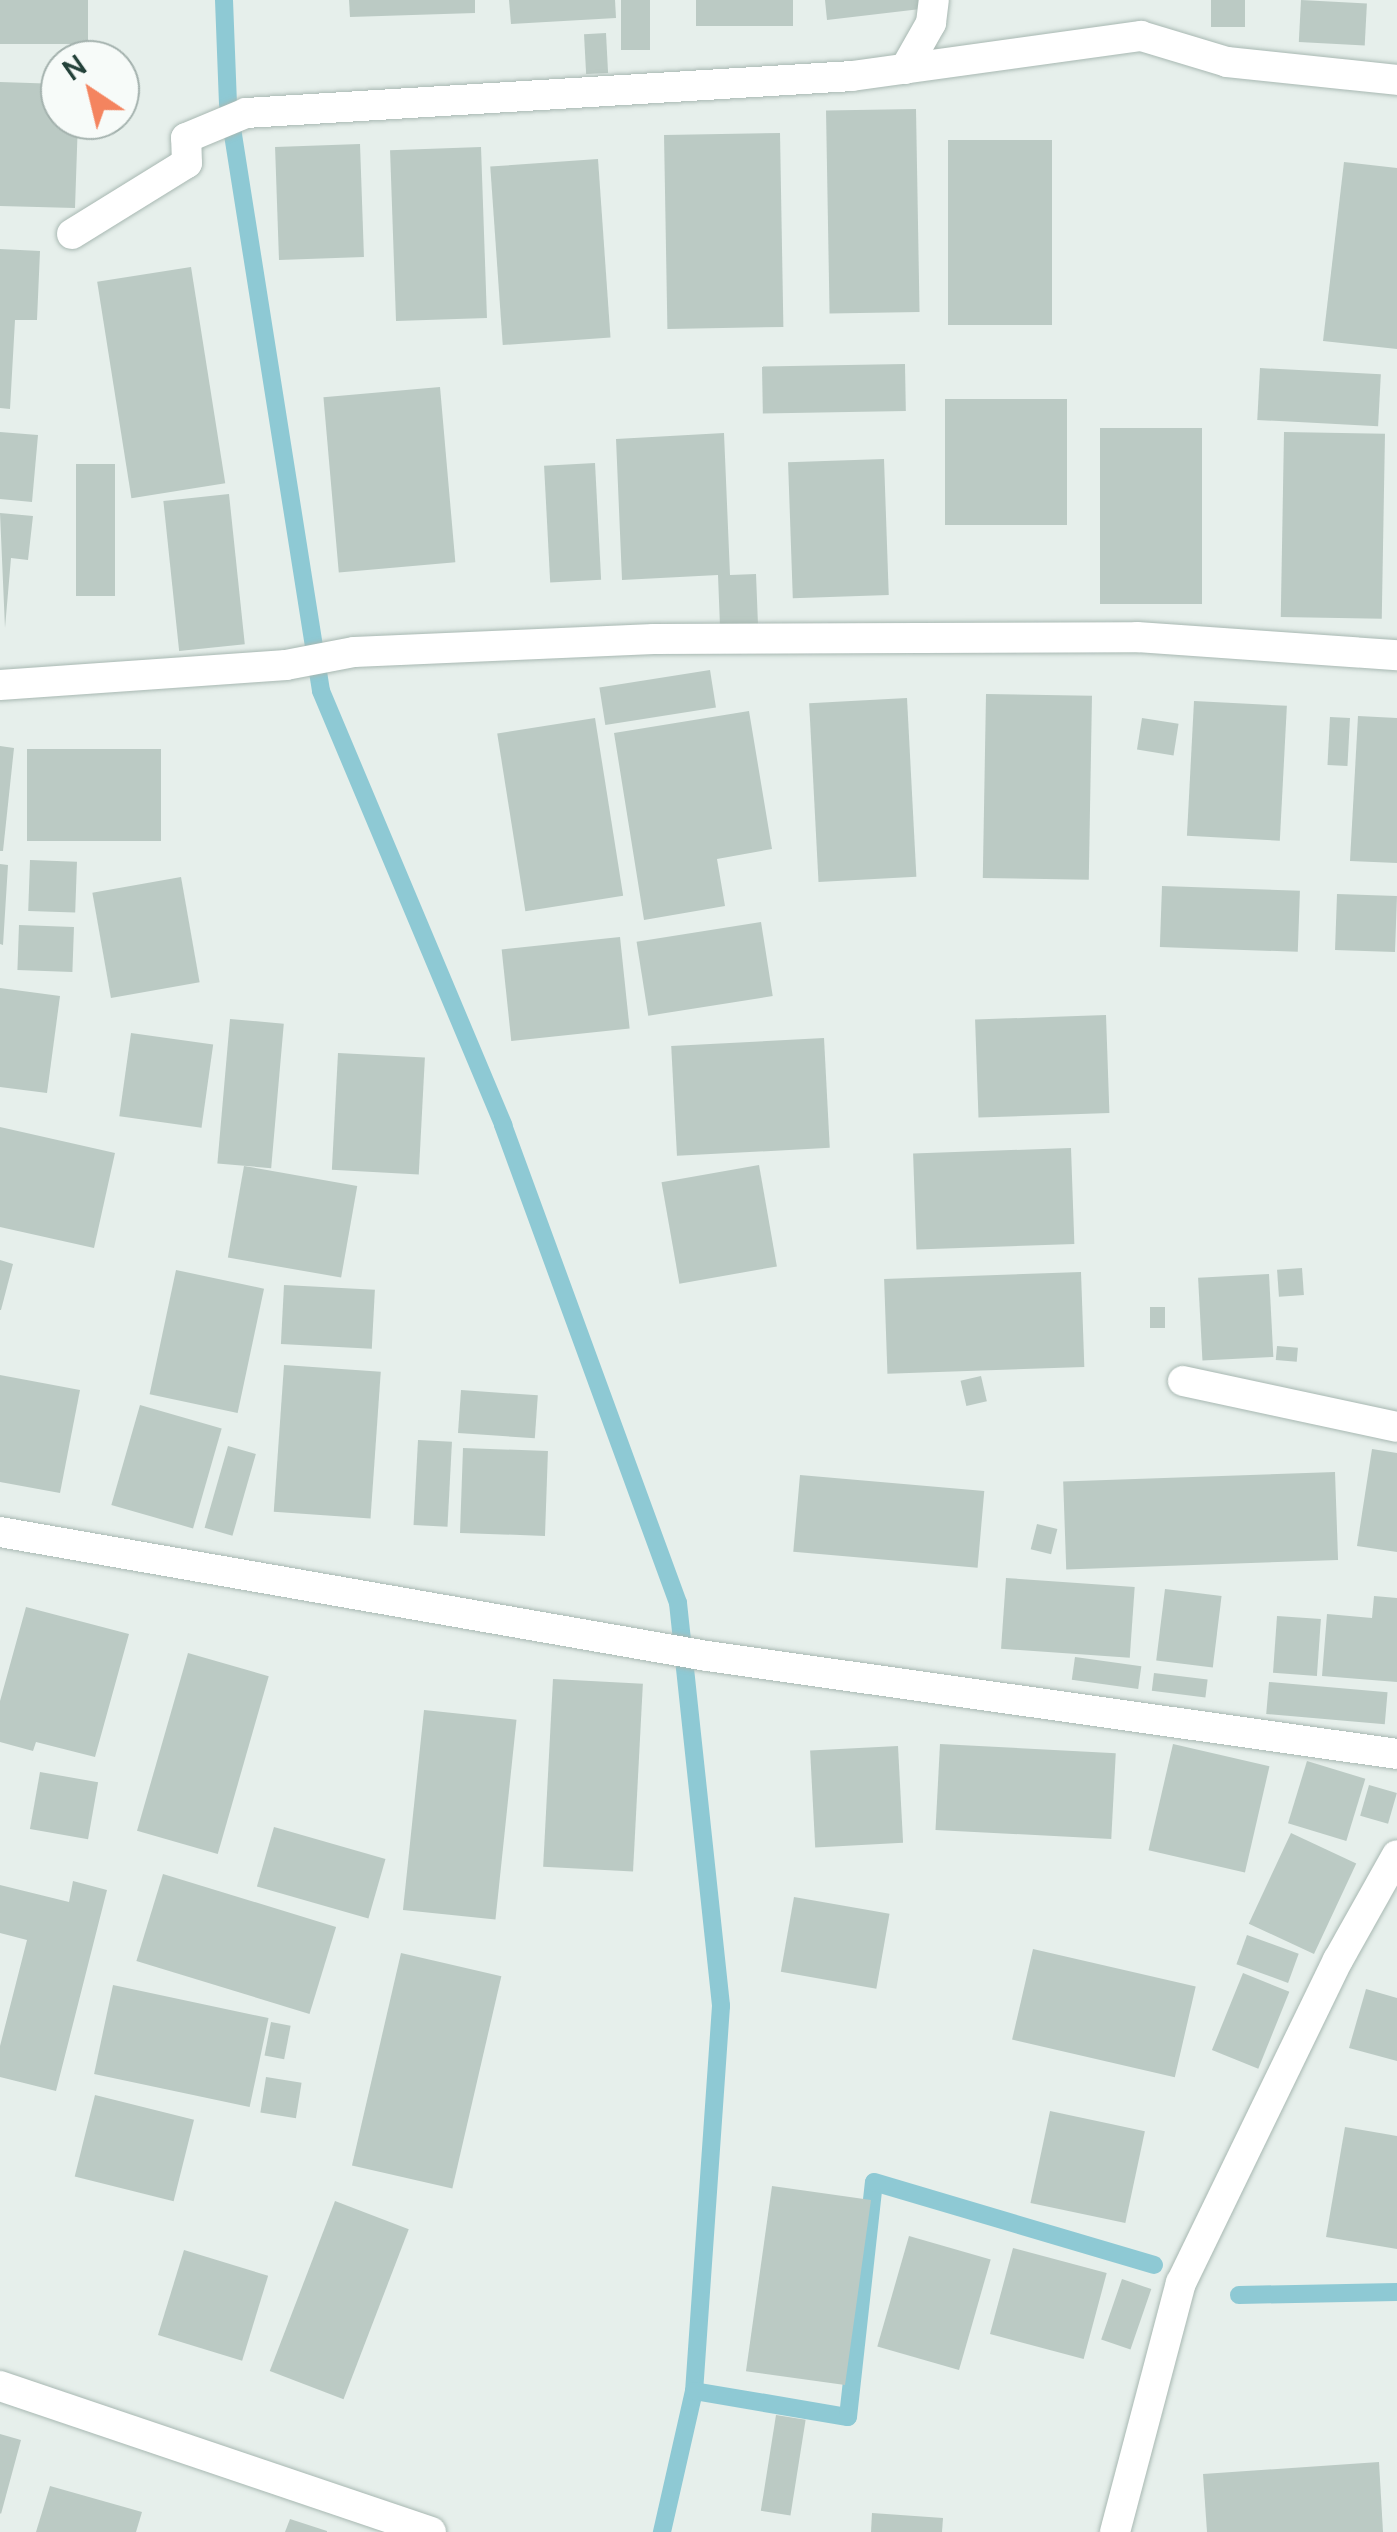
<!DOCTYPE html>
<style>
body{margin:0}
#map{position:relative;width:1397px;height:2532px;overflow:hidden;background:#e6efeb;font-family:Manrope,sans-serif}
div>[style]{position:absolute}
.stream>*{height:18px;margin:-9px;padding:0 9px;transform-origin:9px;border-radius:9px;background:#8ec9d4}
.building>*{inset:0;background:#bbcac4;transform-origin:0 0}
.roads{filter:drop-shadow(0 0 2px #a8b8b2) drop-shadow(0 0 2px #a8b8b2)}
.minor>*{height:30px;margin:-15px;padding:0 15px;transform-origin:15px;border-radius:15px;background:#fff}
span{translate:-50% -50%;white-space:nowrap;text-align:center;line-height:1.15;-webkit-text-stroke:10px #f7fbf9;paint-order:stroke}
.north{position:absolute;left:40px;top:40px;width:100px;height:100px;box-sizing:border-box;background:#f7fbf9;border:2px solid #a3b1ad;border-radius:50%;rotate:325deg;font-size:28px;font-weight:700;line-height:40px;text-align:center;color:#24423a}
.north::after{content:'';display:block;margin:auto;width:35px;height:45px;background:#f4845f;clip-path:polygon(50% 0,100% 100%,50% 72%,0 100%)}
</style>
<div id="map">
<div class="stream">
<i style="left:224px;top:0;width:103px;rotate:87.8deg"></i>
<i style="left:228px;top:103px;width:595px;rotate:81.01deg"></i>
<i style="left:321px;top:691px;width:471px;rotate:67.2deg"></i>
<i style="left:503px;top:1125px;width:509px;rotate:69.89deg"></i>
<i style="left:678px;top:1603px;width:405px;rotate:83.9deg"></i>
<i style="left:721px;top:2006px;width:386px;rotate:94deg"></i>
<i style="left:694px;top:2391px;width:145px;rotate:102.8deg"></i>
<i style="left:1239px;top:2295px;width:158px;rotate:-1.1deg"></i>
<i style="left:694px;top:2391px;width:156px;rotate:9.6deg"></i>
<i style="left:848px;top:2417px;width:236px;rotate:-83.7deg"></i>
<i style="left:874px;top:2182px;width:292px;rotate:16.5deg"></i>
</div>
<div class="building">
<i style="left:0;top:0;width:88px;height:44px"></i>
<i style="clip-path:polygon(349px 0,475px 0,475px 13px,350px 17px)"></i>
<i style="clip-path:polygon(509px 0,615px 0,616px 18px,511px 24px)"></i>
<i style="left:621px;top:0;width:29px;height:50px"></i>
<i style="left:696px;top:0;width:97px;height:26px"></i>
<i style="clip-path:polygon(825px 0,928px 0,929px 8px,827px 20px)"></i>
<i style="left:1211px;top:0;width:34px;height:27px"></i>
<i style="left:1301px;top:0;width:66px;height:42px;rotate:3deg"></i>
<i style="left:606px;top:33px;width:40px;height:22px;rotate:87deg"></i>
<i style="clip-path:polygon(0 82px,60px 84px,60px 120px,78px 120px,75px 208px,0 206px)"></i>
<i style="left:916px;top:109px;width:203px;height:90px;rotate:89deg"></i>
<i style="left:780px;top:133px;width:194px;height:116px;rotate:89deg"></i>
<i style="left:1052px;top:140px;width:185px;height:104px;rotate:90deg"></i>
<i style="left:360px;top:144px;width:113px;height:85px;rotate:88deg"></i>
<i style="left:481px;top:147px;width:171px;height:91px;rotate:88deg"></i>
<i style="left:598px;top:159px;width:179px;height:108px;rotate:86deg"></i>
<i style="clip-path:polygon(1344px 162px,1397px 168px,1397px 349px,1323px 341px)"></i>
<i style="clip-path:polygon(0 249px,40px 251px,37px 320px,15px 320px,10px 409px,0 408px)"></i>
<i style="left:191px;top:267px;width:219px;height:95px;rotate:81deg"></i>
<i style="left:905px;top:364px;width:47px;height:143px;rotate:89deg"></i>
<i style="left:1260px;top:368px;width:121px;height:52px;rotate:3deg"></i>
<i style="left:440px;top:387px;width:176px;height:117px;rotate:85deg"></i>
<i style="left:945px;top:399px;width:122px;height:126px"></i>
<i style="left:1100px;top:428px;width:102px;height:176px"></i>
<i style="clip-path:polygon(0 432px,38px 435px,32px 502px,0 499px)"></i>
<i style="left:1284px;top:432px;width:101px;height:185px;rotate:1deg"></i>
<i style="clip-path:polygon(724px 433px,730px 575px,756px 574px,758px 625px,720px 627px,718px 575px,622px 580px,616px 439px)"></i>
<i style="left:884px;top:459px;width:136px;height:96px;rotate:88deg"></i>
<i style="left:595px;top:463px;width:117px;height:51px;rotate:87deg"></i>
<i style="left:76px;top:464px;width:39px;height:132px"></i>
<i style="left:229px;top:494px;width:151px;height:66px;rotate:84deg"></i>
<i style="clip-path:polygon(0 513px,33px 516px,28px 560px,11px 558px,5px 628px)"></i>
<i style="left:710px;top:670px;width:38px;height:112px;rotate:81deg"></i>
<i style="left:986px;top:694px;width:106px;height:184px;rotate:1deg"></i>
<i style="left:907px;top:698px;width:179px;height:98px;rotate:87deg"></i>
<i style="left:1194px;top:701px;width:93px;height:135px;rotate:3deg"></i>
<i style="clip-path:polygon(749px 711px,772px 849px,717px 859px,725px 906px,644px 920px,614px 733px)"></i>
<i style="clip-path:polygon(1358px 716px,1397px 718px,1397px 863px,1350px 861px)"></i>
<i style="left:1330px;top:717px;width:20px;height:48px;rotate:3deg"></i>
<i style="left:595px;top:718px;width:180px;height:99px;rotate:81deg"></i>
<i style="left:1142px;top:718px;width:37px;height:32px;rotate:9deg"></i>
<i style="clip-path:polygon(0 746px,14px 748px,3px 851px,0 851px)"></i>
<i style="left:27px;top:749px;width:134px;height:92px"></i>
<i style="left:30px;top:860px;width:47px;height:51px;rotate:2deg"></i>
<i style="clip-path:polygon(0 864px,8px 865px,3px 945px,0 944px)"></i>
<i style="left:181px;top:877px;width:107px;height:90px;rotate:80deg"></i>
<i style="left:1162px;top:886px;width:138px;height:61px;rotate:2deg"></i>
<i style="left:1337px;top:894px;width:60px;height:56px;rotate:2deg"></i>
<i style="left:761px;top:922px;width:75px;height:126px;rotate:81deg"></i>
<i style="left:19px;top:925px;width:55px;height:45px;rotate:2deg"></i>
<i style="left:620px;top:937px;width:92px;height:119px;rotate:84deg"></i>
<i style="clip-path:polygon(0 988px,60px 996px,47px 1093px,0 1087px)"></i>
<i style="left:1106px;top:1015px;width:98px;height:131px;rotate:88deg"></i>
<i style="left:230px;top:1019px;width:54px;height:145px;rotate:5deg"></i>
<i style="left:131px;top:1033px;width:83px;height:84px;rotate:8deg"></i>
<i style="left:824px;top:1038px;width:110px;height:153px;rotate:87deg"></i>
<i style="left:338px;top:1053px;width:87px;height:117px;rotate:3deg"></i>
<i style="clip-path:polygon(0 1127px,115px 1153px,94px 1248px,0 1227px)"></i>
<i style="left:1071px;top:1148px;width:96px;height:158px;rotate:88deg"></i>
<i style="left:759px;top:1165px;width:103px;height:99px;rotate:80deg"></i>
<i style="left:244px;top:1166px;width:115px;height:93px;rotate:10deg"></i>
<i style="clip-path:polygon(0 1260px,13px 1264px,1px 1310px,0 1310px)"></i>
<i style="left:1302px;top:1268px;width:27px;height:25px;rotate:86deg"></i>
<i style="left:176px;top:1270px;width:90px;height:127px;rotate:12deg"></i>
<i style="left:1081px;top:1272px;width:95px;height:197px;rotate:88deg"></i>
<i style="left:1269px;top:1274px;width:83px;height:71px;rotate:87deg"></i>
<i style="left:284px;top:1285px;width:91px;height:59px;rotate:3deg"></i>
<i style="left:1150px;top:1307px;width:15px;height:21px"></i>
<i style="left:1277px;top:1346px;width:21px;height:14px;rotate:5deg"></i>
<i style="left:284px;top:1365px;width:97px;height:147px;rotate:4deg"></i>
<i style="clip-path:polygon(0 1375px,80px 1390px,60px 1493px,0 1482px)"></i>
<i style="left:981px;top:1376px;width:26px;height:21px;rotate:77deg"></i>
<i style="left:461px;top:1390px;width:77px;height:43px;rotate:4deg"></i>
<i style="left:140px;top:1405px;width:85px;height:104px;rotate:16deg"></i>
<i style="left:418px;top:1440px;width:34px;height:85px;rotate:3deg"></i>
<i style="left:228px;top:1446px;width:29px;height:85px;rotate:16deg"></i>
<i style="left:463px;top:1448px;width:85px;height:85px;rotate:2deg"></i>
<i style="clip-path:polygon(1372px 1449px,1397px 1453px,1397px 1552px,1357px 1546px)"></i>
<i style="left:1335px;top:1472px;width:88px;height:272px;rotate:88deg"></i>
<i style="left:800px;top:1475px;width:185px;height:77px;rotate:5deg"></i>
<i style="left:1037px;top:1524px;width:21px;height:26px;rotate:14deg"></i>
<i style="left:1006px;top:1578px;width:129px;height:71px;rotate:4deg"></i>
<i style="left:1165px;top:1589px;width:57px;height:72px;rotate:7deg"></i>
<i style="clip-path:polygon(1374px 1596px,1397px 1598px,1397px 1682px,1322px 1676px,1327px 1614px,1372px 1618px)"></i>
<i style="clip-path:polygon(26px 1607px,129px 1634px,95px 1757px,36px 1742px,33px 1751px,0 1742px,0 1701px)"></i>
<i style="left:1277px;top:1616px;width:44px;height:57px;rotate:4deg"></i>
<i style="left:188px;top:1653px;width:84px;height:185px;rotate:16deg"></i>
<i style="left:1075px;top:1657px;width:67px;height:23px;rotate:8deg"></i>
<i style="left:1154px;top:1673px;width:54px;height:18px;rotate:7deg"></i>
<i style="left:553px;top:1679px;width:90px;height:188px;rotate:3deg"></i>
<i style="left:1269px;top:1682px;width:119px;height:32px;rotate:5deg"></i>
<i style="left:424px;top:1710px;width:93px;height:201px;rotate:6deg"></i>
<i style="left:940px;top:1744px;width:176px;height:86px;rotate:3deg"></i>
<i style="left:1173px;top:1744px;width:99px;height:109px;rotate:13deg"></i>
<i style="left:898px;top:1746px;width:97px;height:88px;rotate:87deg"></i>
<i style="left:1307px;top:1761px;width:61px;height:65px;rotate:17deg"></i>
<i style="left:40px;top:1772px;width:59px;height:58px;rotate:10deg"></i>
<i style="left:1369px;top:1785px;width:29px;height:32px;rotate:16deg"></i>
<i style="left:274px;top:1827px;width:116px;height:62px;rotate:16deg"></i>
<i style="left:1291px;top:1833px;width:72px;height:100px;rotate:25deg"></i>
<i style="left:163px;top:1874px;width:181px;height:91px;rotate:17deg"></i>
<i style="clip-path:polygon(73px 1881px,107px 1890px,56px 2091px,0 2077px,0 2046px,27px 1940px,0 1933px,0 1885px,69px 1902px)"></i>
<i style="left:794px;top:1897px;width:97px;height:76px;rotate:10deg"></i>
<i style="left:1247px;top:1935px;width:55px;height:31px;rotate:20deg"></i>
<i style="left:1033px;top:1949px;width:167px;height:93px;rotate:13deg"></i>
<i style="left:401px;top:1953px;width:103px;height:218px;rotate:13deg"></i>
<i style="left:1243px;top:1973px;width:50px;height:83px;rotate:22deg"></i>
<i style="left:113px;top:1985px;width:159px;height:91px;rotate:12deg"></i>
<i style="clip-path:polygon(1366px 1989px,1397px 1998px,1397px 2061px,1349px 2048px)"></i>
<i style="left:271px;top:2022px;width:20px;height:34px;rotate:11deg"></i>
<i style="left:266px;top:2077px;width:36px;height:36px;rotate:9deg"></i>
<i style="left:95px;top:2095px;width:102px;height:84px;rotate:14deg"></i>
<i style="left:1050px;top:2111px;width:97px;height:94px;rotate:12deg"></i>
<i style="clip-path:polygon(1345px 2127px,1397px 2136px,1397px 2249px,1326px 2237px)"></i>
<i style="left:772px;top:2186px;width:100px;height:187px;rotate:8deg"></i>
<i style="left:335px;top:2201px;width:79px;height:182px;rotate:21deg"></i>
<i style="left:909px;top:2236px;width:85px;height:115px;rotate:16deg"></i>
<i style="left:1013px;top:2248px;width:97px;height:89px;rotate:15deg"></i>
<i style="left:184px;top:2250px;width:88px;height:89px;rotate:17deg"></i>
<i style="left:1122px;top:2279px;width:31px;height:64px;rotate:19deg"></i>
<i style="left:776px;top:2415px;width:30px;height:97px;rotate:9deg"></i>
<i style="clip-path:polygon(0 2434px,21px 2440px,1px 2514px,0 2513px)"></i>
<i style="clip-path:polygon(1379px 2462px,1383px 2532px,1207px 2532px,1203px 2474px)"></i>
<i style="clip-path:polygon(50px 2486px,142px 2512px,136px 2532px,36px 2532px)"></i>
<i style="clip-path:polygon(872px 2513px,943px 2518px,942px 2532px,871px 2532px)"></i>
<i style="clip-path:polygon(290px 2519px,327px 2531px,327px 2532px,285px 2532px)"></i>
</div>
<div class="roads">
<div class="minor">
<i style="left:905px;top:69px;width:53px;rotate:-60.5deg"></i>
<i style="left:931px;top:23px;width:23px;rotate:-83deg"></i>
<i style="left:72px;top:234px;width:135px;rotate:-31.7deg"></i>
<i style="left:187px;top:163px;width:25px;rotate:-92deg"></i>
<i style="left:186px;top:138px;width:65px;rotate:-22.6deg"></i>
<i style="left:246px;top:113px;width:607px;rotate:-3.49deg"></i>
<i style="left:852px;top:76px;width:292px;rotate:-7.9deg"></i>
<i style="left:1141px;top:36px;width:90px;rotate:16.8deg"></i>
<i style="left:1227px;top:62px;width:171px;rotate:6deg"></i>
<i style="left:0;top:685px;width:287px;rotate:-4deg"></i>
<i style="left:286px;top:665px;width:69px;rotate:-10.8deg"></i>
<i style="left:354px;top:652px;width:300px;rotate:-2.5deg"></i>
<i style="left:654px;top:639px;width:483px;rotate:-0.2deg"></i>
<i style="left:1137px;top:637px;width:261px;rotate:4deg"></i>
<i style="left:1183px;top:1381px;width:219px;rotate:12.1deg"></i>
<i style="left:0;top:1532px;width:718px;rotate:9.95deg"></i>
<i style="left:707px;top:1656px;width:697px;rotate:8.08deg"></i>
<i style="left:0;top:2386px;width:455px;rotate:18.7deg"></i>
<i style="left:1115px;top:2532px;width:258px;rotate:-75.2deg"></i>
<i style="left:1181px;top:2283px;width:359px;rotate:-64.1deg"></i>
<i style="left:1338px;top:1960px;width:120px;rotate:-60.7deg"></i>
</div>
</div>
<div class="north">N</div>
</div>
